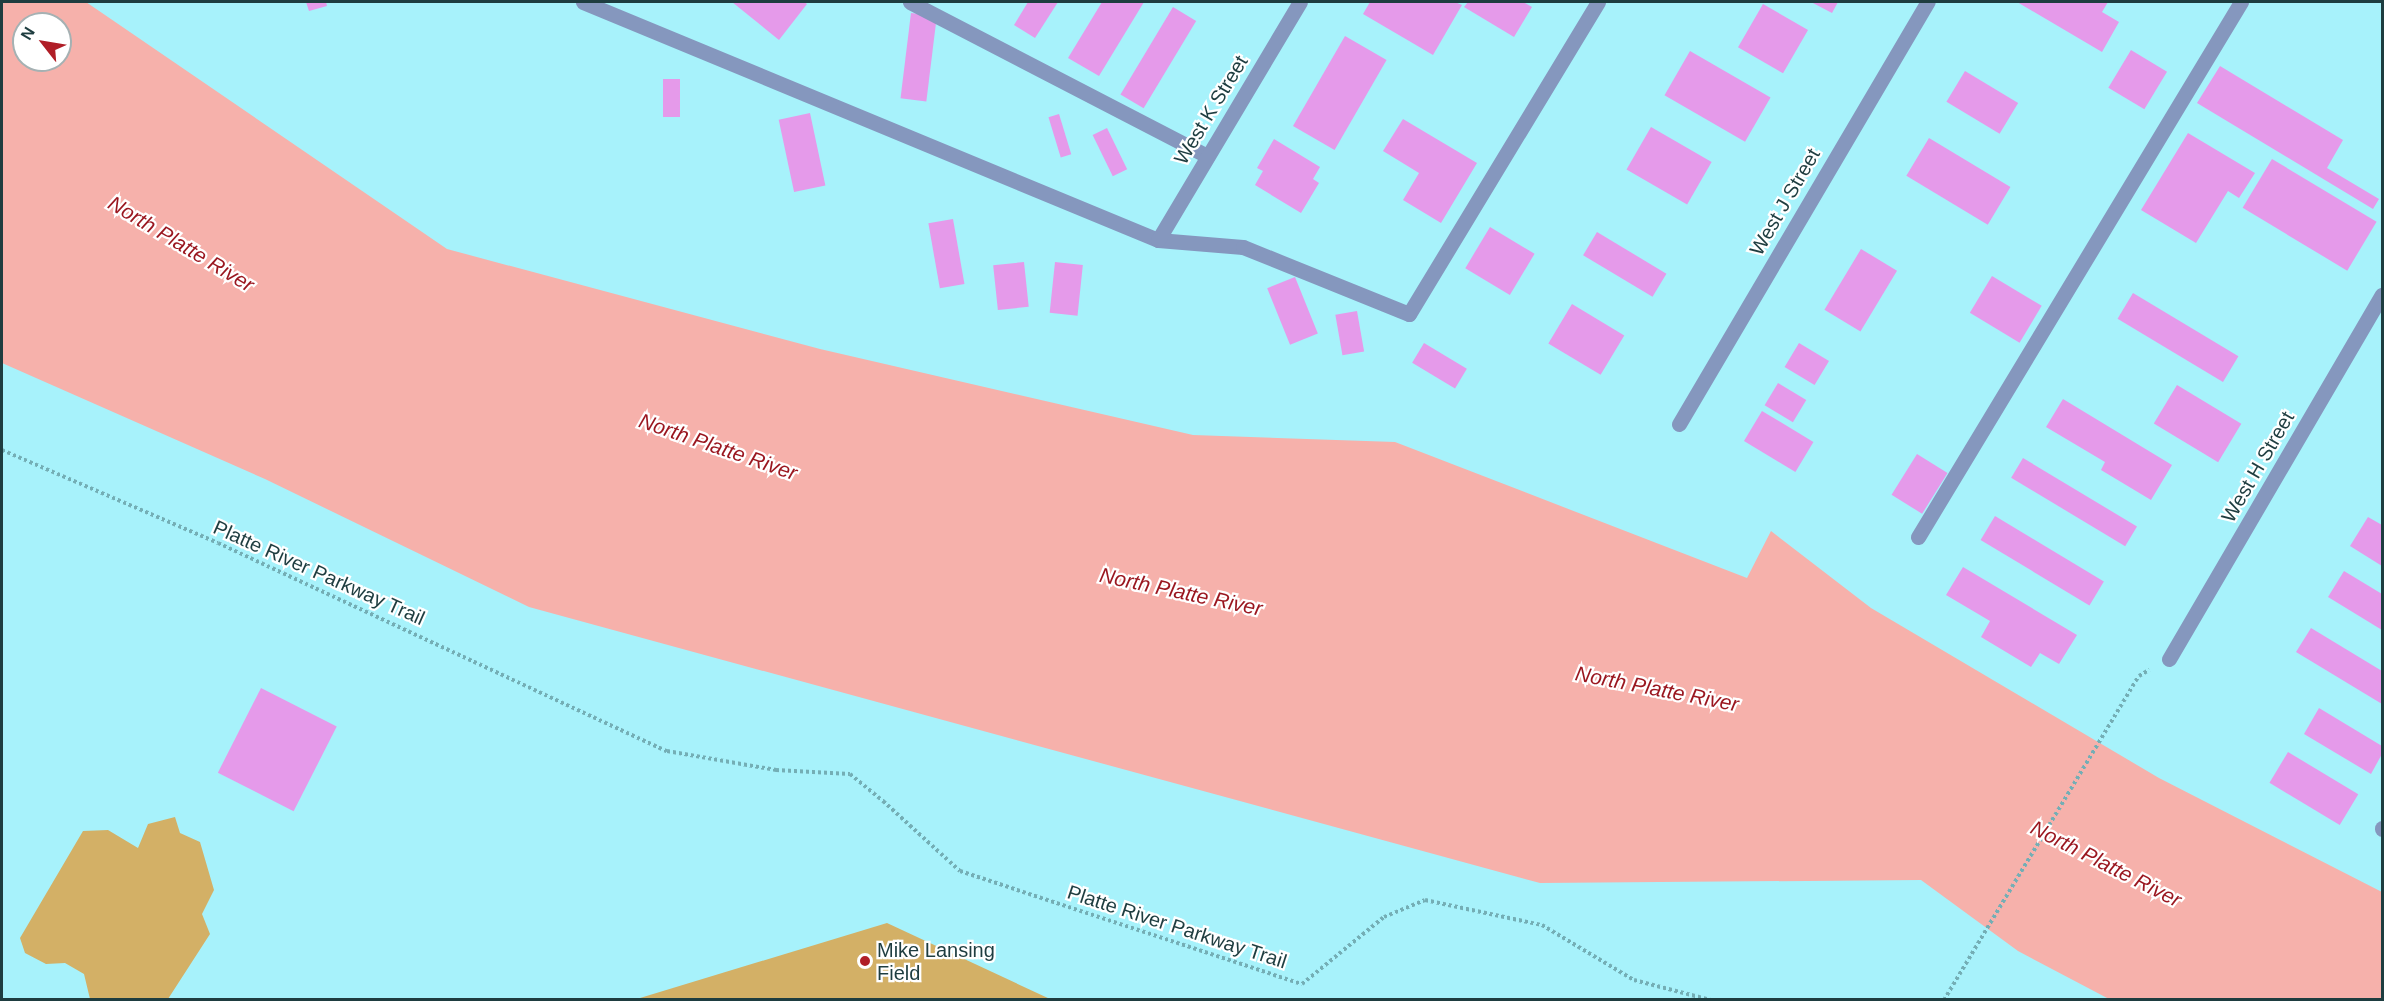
<!DOCTYPE html>
<style>
body{margin:0}
#map{position:relative;width:2384px;height:1001px;overflow:hidden;background:#a7f2fb;font-family:Arial,sans-serif}
div>[style]{position:absolute}
.green>*{inset:0;background:#d3b066}
.water>*{inset:0;background:#f6b1ab}
.building>*{inset:0;background:#e59aea;transform-origin:0 0}
.path>*{height:4px;margin-top:-2px;transform-origin:0;background:repeating-linear-gradient(90deg,#74aeb5 0 3px,transparent 0 6px)}
.minor>*{height:15px;margin:-7.5px;padding:0 7.5px;transform-origin:7.5px;border-radius:7.5px;background:#8597be}
.dots>*{width:16px;height:16px;translate:-50% -50%;box-sizing:border-box;border:3px solid #fff;border-radius:50%}
span{translate:-50% -50%;white-space:nowrap;text-align:center;line-height:1.15;-webkit-text-stroke:4.5px #fff;paint-order:stroke}
.street-label{font-size:20px;color:#1e3d40}
.poi-label{font-size:20px;color:#1e3d40}
.left{translate:0 -50%;text-align:left}
.water-label{font-size:21px;color:#9a161f;font-style:italic}
.frame{position:absolute;inset:0;border:3px solid #1e3d40;pointer-events:none}
.north{position:absolute;left:12px;top:12px;width:60px;height:60px;box-sizing:border-box;background:#fff;border:2px solid #a5b1b3;border-radius:50%;rotate:301deg;font-size:16px;font-weight:700;line-height:24px;text-align:center;color:#1e3d40}
.north::after{content:'';display:block;margin:auto;width:21px;height:27px;background:#b01e27;clip-path:polygon(50% 0,100% 100%,50% 72%,0 100%)}
</style>
<div id="map">
<div class="green">
<i style="clip-path:polygon(175px 817px,180px 833px,200px 842px,214px 890px,202px 914px,210px 934px,168px 999px,90px 999px,84px 974px,65px 963px,46px 964px,25px 953px,20px 938px,83px 831px,108px 830px,138px 848px,148px 824px)"></i>
<i style="clip-path:polygon(887px 923px,1050px 999px,639px 999px,640px 998px)"></i>
</div>
<div class="water">
<i style="clip-path:polygon(evenodd,2px 2px,86px 2px,447px 249px,820px 349px,1193px 435px,1395px 442px,1747px 578px,1771px 531px,1871px 608px,2159px 778px,2382px 892px,2382px 999px,2109px 999px,2018px 951px,1921px 880px,1540px 883px,529px 607px,265px 479px,2px 363px,2px 2px,24px 24px,60px 24px,60px 60px,24px 60px,24px 24px)"></i>
</div>
<div class="building">
<i style="clip-path:polygon(306px 2px,326px 2px,327px 6px,309px 11px)"></i>
<i style="clip-path:polygon(732px 2px,804px 2px,807px 4px,779px 40px)"></i>
<i style="clip-path:polygon(1028px 2px,1058px 2px,1035px 38px,1014px 25px)"></i>
<i style="clip-path:polygon(1102px 2px,1144px 2px,1099px 76px,1068px 58px)"></i>
<i style="clip-path:polygon(1370px 2px,1455px 2px,1462px 5px,1433px 55px,1363px 14px)"></i>
<i style="clip-path:polygon(1468px 2px,1523px 2px,1532px 7px,1514px 37px,1464px 7px)"></i>
<i style="clip-path:polygon(1811px 2px,1838px 2px,1832px 13px)"></i>
<i style="clip-path:polygon(2017px 2px,2108px 2px,2102px 12px,2119px 22px,2102px 52px)"></i>
<i style="left:1763px;top:4px;width:52px;height:50px;rotate:30deg"></i>
<i style="left:1173px;top:7px;width:27px;height:102px;rotate:31deg"></i>
<i style="left:911px;top:13px;width:26px;height:86px;rotate:7deg"></i>
<i style="left:1345px;top:36px;width:48px;height:104px;rotate:30deg"></i>
<i style="left:2131px;top:50px;width:42px;height:44px;rotate:31deg"></i>
<i style="left:1690px;top:51px;width:93px;height:51px;rotate:30deg"></i>
<i style="clip-path:polygon(2220px 66px,2343px 140px,2327px 168px,2379px 199px,2373px 209px,2197px 103px)"></i>
<i style="left:1965px;top:71px;width:62px;height:36px;rotate:31deg"></i>
<i style="left:663px;top:79px;width:17px;height:38px"></i>
<i style="left:810px;top:113px;width:74px;height:32px;rotate:78deg"></i>
<i style="left:1059px;top:114px;width:42px;height:11px;rotate:73deg"></i>
<i style="clip-path:polygon(1403px 119px,1477px 163px,1441px 223px,1403px 200px,1419px 173px,1383px 151px)"></i>
<i style="left:1651px;top:127px;width:70px;height:49px;rotate:30deg"></i>
<i style="left:1107px;top:128px;width:46px;height:16px;rotate:64deg"></i>
<i style="clip-path:polygon(2188px 133px,2255px 173px,2239px 198px,2228px 191px,2196px 243px,2141px 210px)"></i>
<i style="left:1929px;top:138px;width:95px;height:44px;rotate:31deg"></i>
<i style="clip-path:polygon(1274px 139px,1320px 167px,1313px 179px,1319px 183px,1301px 213px,1255px 185px,1263px 171px,1257px 168px)"></i>
<i style="left:2272px;top:159px;width:122px;height:57px;rotate:31deg"></i>
<i style="left:953px;top:219px;width:66px;height:25px;rotate:80deg"></i>
<i style="left:1490px;top:227px;width:52px;height:48px;rotate:31deg"></i>
<i style="left:1597px;top:232px;width:81px;height:27px;rotate:31deg"></i>
<i style="left:1861px;top:249px;width:42px;height:71px;rotate:31deg"></i>
<i style="left:1024px;top:262px;width:45px;height:31px;rotate:84deg"></i>
<i style="left:1055px;top:262px;width:28px;height:51px;rotate:6deg"></i>
<i style="left:1992px;top:276px;width:58px;height:43px;rotate:31deg"></i>
<i style="left:1295px;top:277px;width:61px;height:30px;rotate:68deg"></i>
<i style="left:2133px;top:293px;width:123px;height:30px;rotate:31deg"></i>
<i style="left:1572px;top:304px;width:61px;height:46px;rotate:31deg"></i>
<i style="left:1357px;top:311px;width:41px;height:22px;rotate:80deg"></i>
<i style="left:1424px;top:343px;width:50px;height:23px;rotate:31deg"></i>
<i style="left:1799px;top:343px;width:35px;height:28px;rotate:31deg"></i>
<i style="left:1778px;top:383px;width:33px;height:26px;rotate:31deg"></i>
<i style="left:2177px;top:385px;width:75px;height:45px;rotate:31deg"></i>
<i style="clip-path:polygon(2063px 399px,2172px 465px,2151px 500px,2101px 470px,2105px 462px,2046px 427px)"></i>
<i style="left:1762px;top:411px;width:60px;height:35px;rotate:31deg"></i>
<i style="left:1917px;top:454px;width:36px;height:48px;rotate:32deg"></i>
<i style="left:2023px;top:458px;width:133px;height:23px;rotate:31deg"></i>
<i style="left:1995px;top:516px;width:127px;height:28px;rotate:31deg"></i>
<i style="clip-path:polygon(2368px 517px,2382px 525px,2382px 566px,2350px 546px)"></i>
<i style="clip-path:polygon(1963px 567px,2077px 635px,2059px 664px,2040px 653px,2031px 667px,1981px 637px,1990px 621px,1946px 595px)"></i>
<i style="clip-path:polygon(2344px 571px,2382px 594px,2382px 630px,2328px 597px)"></i>
<i style="clip-path:polygon(2311px 628px,2382px 671px,2382px 704px,2296px 652px)"></i>
<i style="left:261px;top:688px;width:85px;height:95px;rotate:27deg"></i>
<i style="clip-path:polygon(2319px 708px,2382px 746px,2382px 754px,2371px 774px,2304px 734px)"></i>
<i style="left:2288px;top:752px;width:82px;height:36px;rotate:31deg"></i>
</div>
<div class="path">
<i style="left:2px;top:450px;width:235px;rotate:23.3deg"></i>
<i style="left:218px;top:543px;width:495px;rotate:24.9deg"></i>
<i style="left:667px;top:751px;width:111px;rotate:9.9deg"></i>
<i style="left:776px;top:770px;width:74px;rotate:3.1deg"></i>
<i style="left:850px;top:774px;width:43px;rotate:39.3deg"></i>
<i style="left:883px;top:801px;width:104px;rotate:42.3deg"></i>
<i style="left:960px;top:871px;width:360px;rotate:18.3deg"></i>
<i style="left:1302px;top:984px;width:106px;rotate:-39.3deg"></i>
<i style="left:1384px;top:917px;width:44px;rotate:-22.5deg"></i>
<i style="left:1425px;top:900px;width:120px;rotate:12.1deg"></i>
<i style="left:1542px;top:925px;width:107px;rotate:30.9deg"></i>
<i style="left:1634px;top:980px;width:79px;rotate:14.7deg"></i>
<i style="left:1944px;top:1000px;width:378px;rotate:-59deg"></i>
<i style="left:2139px;top:676px;width:12px;rotate:-31deg"></i>
</div>
<div class="minor">
<i style="left:583px;top:2px;width:622px;rotate:22.49deg"></i>
<i style="left:1158px;top:240px;width:85px;rotate:4.7deg"></i>
<i style="left:1243px;top:247px;width:179px;rotate:22deg"></i>
<i style="left:1409px;top:314px;width:365px;rotate:-58.8deg"></i>
<i style="left:910px;top:2px;width:335px;rotate:27.4deg"></i>
<i style="left:1158px;top:240px;width:277px;rotate:-59.2deg"></i>
<i style="left:1679px;top:424px;width:490px;rotate:-59.5deg"></i>
<i style="left:1918px;top:537px;width:625px;rotate:-58.88deg"></i>
<i style="left:2169px;top:659px;width:422px;rotate:-59.7deg"></i>
<i style="left:2382px;top:829px;width:1px;rotate:-90deg"></i>
</div>
<div class="dots">
<i style="left:865px;top:961px;background:#b01e27"></i>
</div>
<div class="street-label">
<span style="left:1211px;top:110px;rotate:-59deg">West K Street</span>
<span style="left:1785px;top:202px;rotate:-60deg">West J Street</span>
<span style="left:2258px;top:467px;rotate:-60deg">West H Street</span>
<span style="left:319px;top:573px;rotate:24deg">Platte River Parkway Trail</span>
<span style="left:1177px;top:927px;rotate:18deg">Platte River Parkway Trail</span>
</div>
<div class="poi-label">
<span class="left" style="left:877px;top:962px">Mike Lansing<br>Field</span>
</div>
<div class="water-label">
<span style="left:181px;top:244px;rotate:31deg">North Platte River</span>
<span style="left:718px;top:447px;rotate:19deg">North Platte River</span>
<span style="left:1181px;top:592px;rotate:12deg">North Platte River</span>
<span style="left:1657px;top:689px;rotate:11deg">North Platte River</span>
<span style="left:2106px;top:864px;rotate:27deg">North Platte River</span>
</div>
<div class="frame"></div>
<div class="north">N</div>
</div>
